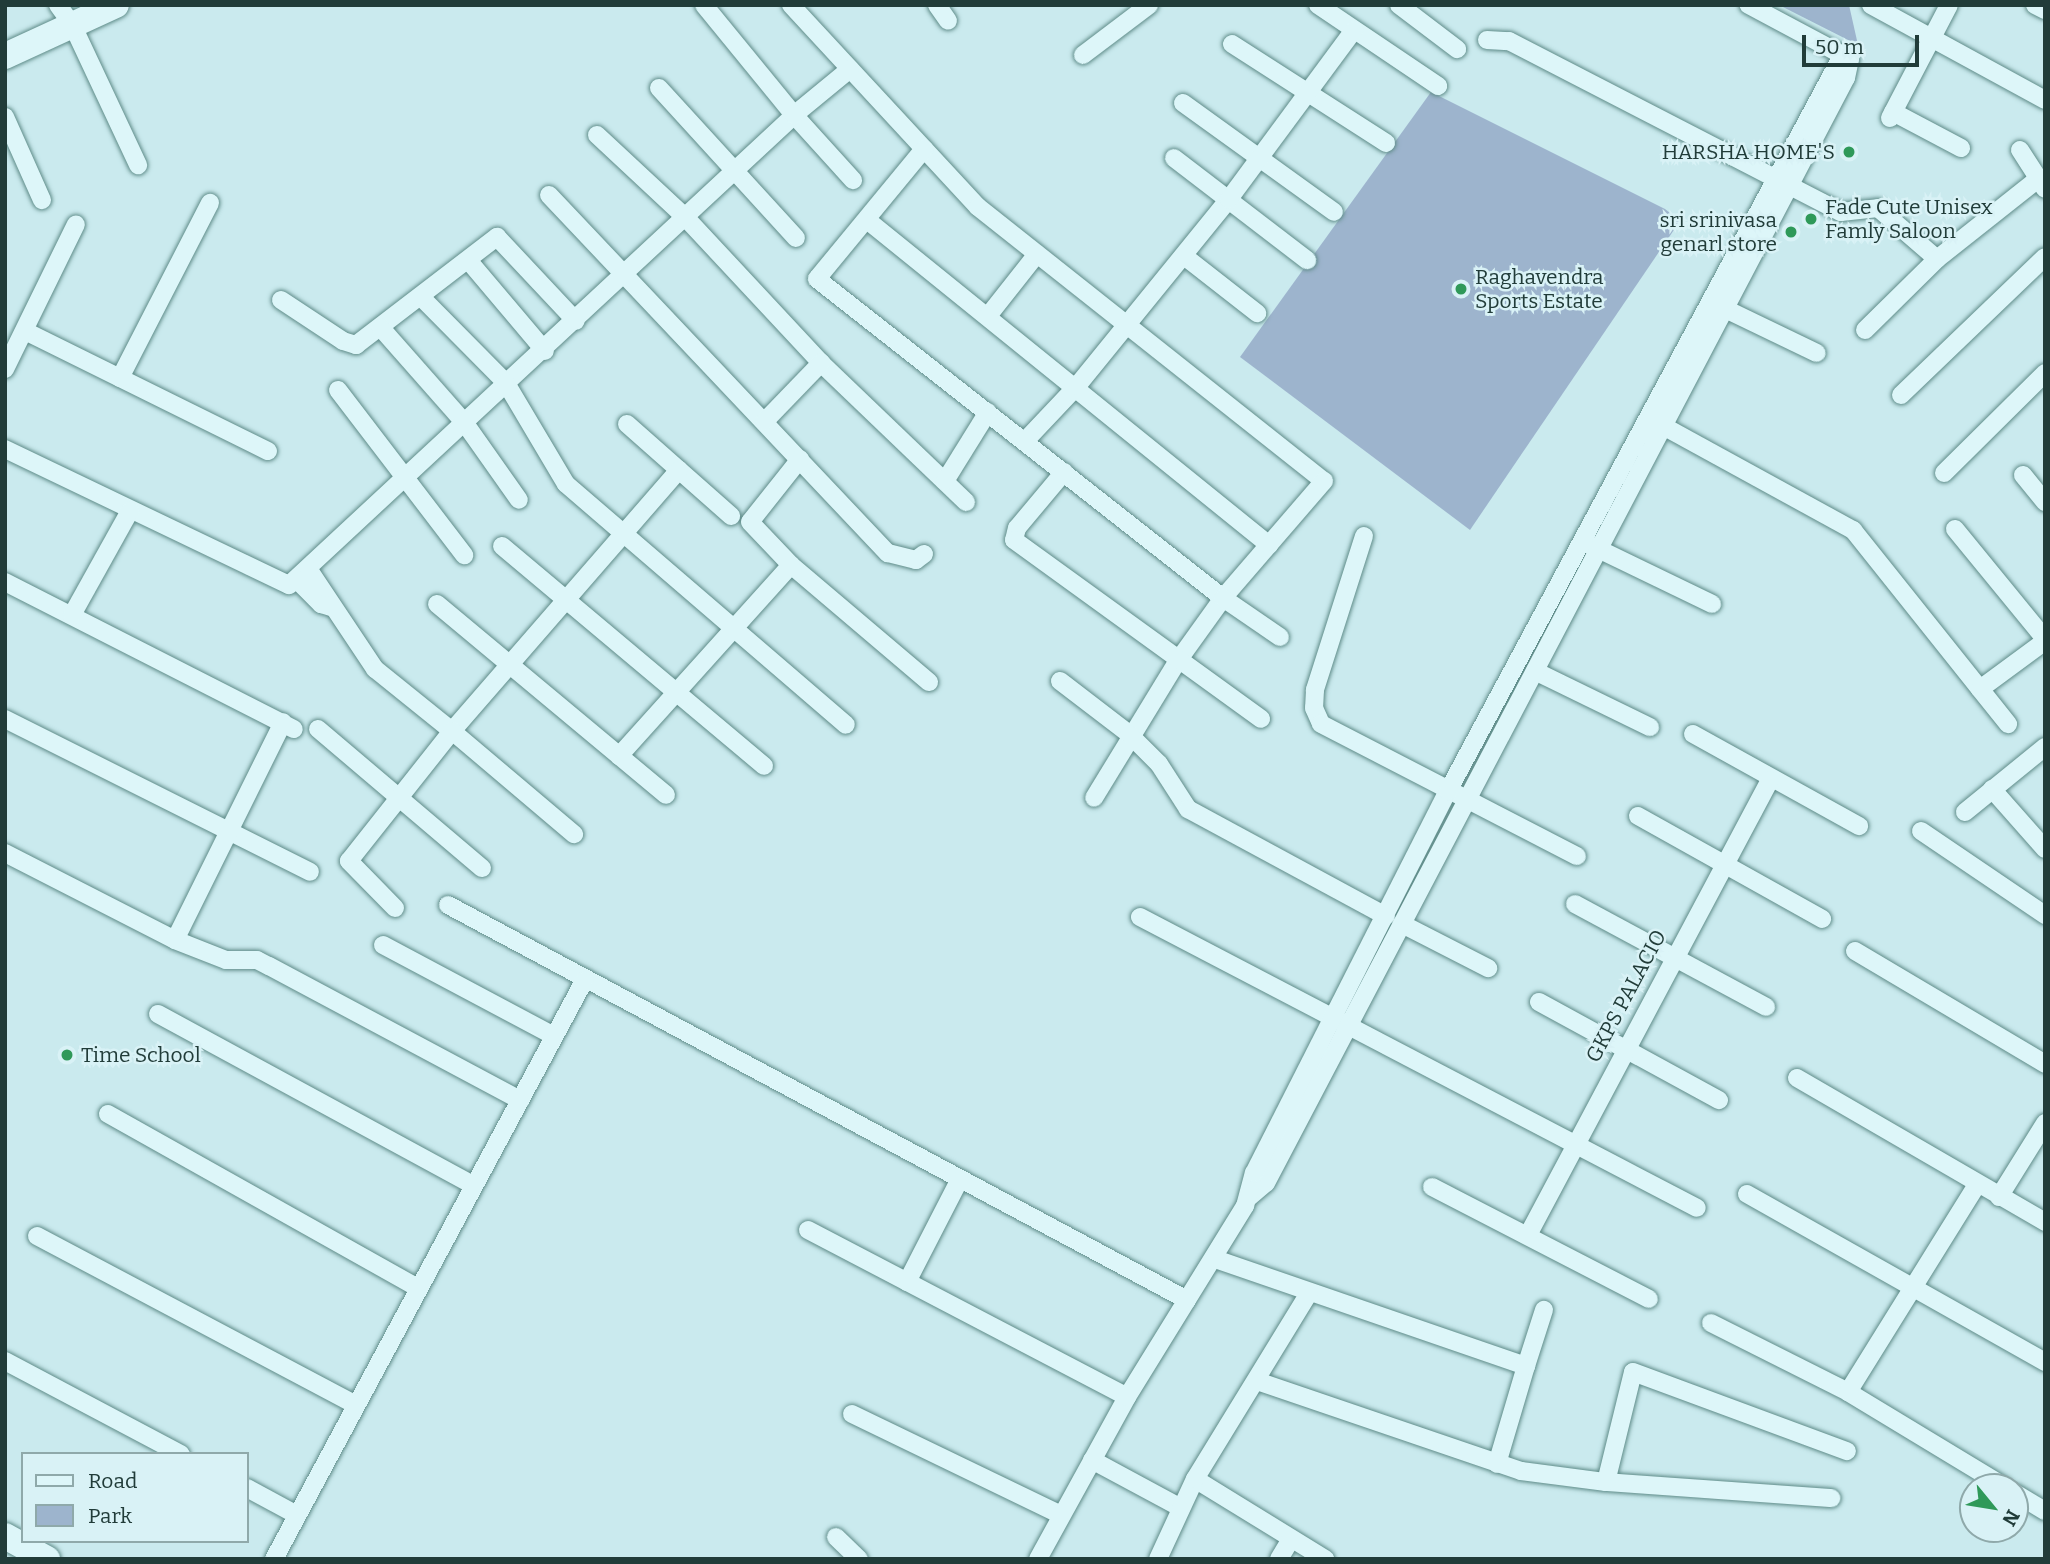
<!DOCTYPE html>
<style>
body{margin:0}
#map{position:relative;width:2050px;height:1564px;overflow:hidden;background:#caeaee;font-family:Bitter,serif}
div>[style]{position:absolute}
.green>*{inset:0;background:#9db4cd}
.roads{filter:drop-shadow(0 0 2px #5e8b88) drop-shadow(0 0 2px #5e8b88)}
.street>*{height:18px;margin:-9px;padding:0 9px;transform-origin:9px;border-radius:9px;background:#ddf6f9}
.secondary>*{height:26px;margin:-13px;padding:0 13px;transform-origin:13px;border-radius:13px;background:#ddf6f9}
.dots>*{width:19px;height:19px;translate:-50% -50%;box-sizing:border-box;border:4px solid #d9f2f6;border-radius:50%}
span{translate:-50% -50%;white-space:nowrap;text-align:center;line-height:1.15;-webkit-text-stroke:5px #d9f2f6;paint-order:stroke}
.poi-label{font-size:21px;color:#213c39}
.right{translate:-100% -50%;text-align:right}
.left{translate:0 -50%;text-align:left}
.street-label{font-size:21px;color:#213c39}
.frame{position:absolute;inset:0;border:7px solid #213c39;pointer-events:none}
.legend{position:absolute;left:21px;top:1452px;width:228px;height:91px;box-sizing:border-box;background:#d9f2f6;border:2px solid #8fa9aa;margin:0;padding:9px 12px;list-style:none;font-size:21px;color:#213c39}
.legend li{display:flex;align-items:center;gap:14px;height:35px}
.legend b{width:35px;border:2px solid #8fa9aa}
.north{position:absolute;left:1959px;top:1473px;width:70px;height:70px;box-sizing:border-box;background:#d9f2f6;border:2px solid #8fa9aa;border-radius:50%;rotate:120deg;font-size:19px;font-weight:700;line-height:28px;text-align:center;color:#213c39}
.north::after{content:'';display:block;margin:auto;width:24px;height:32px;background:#2f9959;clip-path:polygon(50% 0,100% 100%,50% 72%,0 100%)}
.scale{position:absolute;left:1802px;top:35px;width:117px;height:32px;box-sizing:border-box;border:4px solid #213c39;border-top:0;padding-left:9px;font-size:21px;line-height:24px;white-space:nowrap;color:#213c39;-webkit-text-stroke:5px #d9f2f6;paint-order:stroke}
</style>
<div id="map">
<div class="green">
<i style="clip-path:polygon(1779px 5px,1849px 5px,1858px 45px)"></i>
<i style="clip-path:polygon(1431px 92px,1665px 209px,1680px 221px,1470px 530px,1240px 357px)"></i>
</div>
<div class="roads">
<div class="street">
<i style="left:58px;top:5px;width:24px;rotate:54deg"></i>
<i style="left:72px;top:24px;width:156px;rotate:64.9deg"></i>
<i style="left:791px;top:5px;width:275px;rotate:47.2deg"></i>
<i style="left:978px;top:207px;width:441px;rotate:38.4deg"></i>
<i style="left:1324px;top:481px;width:155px;rotate:130.8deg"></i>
<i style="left:1223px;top:598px;width:79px;rotate:125.7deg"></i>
<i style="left:1177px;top:662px;width:159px;rotate:121.4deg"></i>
<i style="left:937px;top:5px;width:19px;rotate:55deg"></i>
<i style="left:1318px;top:5px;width:145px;rotate:34deg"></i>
<i style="left:1399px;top:5px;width:73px;rotate:37.2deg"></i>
<i style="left:1871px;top:5px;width:198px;rotate:28.6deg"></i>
<i style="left:2035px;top:5px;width:11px;rotate:27deg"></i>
<i style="left:1487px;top:40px;width:22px;rotate:3deg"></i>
<i style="left:1509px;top:41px;width:373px;rotate:27.3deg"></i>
<i style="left:1841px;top:212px;width:37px;rotate:-6deg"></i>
<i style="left:1878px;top:208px;width:78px;rotate:40.8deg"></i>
<i style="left:1937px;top:259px;width:129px;rotate:-38.4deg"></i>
<i style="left:1232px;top:44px;width:183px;rotate:32.7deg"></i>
<i style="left:1083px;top:55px;width:83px;rotate:-37.1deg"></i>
<i style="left:850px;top:69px;width:72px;rotate:140.6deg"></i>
<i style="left:794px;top:115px;width:88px;rotate:47.8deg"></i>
<i style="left:659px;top:88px;width:203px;rotate:47.6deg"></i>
<i style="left:1183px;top:103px;width:186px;rotate:35.8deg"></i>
<i style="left:1893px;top:112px;width:77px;rotate:27.9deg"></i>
<i style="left:5px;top:117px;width:91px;rotate:66deg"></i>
<i style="left:1890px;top:118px;width:127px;rotate:-62.4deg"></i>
<i style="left:597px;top:135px;width:122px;rotate:43deg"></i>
<i style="left:686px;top:218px;width:198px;rotate:47deg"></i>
<i style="left:821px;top:363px;width:201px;rotate:43.8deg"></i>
<i style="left:924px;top:149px;width:168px;rotate:129.5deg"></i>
<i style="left:817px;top:279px;width:516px;rotate:38.16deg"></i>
<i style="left:1223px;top:598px;width:69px;rotate:34.4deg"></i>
<i style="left:2020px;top:150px;width:46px;rotate:57.3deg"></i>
<i style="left:1174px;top:158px;width:168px;rotate:37.5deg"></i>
<i style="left:549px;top:195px;width:493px;rotate:46.6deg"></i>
<i style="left:888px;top:553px;width:29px;rotate:14deg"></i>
<i style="left:916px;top:560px;width:10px;rotate:-37deg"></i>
<i style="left:867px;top:220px;width:517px;rotate:38.95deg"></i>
<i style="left:1184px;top:256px;width:93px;rotate:38deg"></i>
<i style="left:468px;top:260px;width:119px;rotate:49.8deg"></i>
<i style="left:421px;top:297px;width:121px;rotate:45.3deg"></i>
<i style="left:506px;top:383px;width:393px;rotate:-42.9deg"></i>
<i style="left:794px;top:115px;width:142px;rotate:-129.3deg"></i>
<i style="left:281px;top:300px;width:74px;rotate:33.5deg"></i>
<i style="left:343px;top:341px;width:14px;rotate:17deg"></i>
<i style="left:356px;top:345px;width:178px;rotate:-37.5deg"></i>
<i style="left:497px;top:237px;width:115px;rotate:46.8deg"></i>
<i style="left:1713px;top:303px;width:115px;rotate:25.7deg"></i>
<i style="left:988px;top:316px;width:79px;rotate:-51.7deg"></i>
<i style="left:381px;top:328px;width:125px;rotate:48.6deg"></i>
<i style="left:464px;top:422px;width:95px;rotate:54.8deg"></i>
<i style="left:1865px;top:330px;width:101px;rotate:-44.6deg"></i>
<i style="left:25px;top:331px;width:271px;rotate:26.3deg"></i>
<i style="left:5px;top:369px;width:161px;rotate:-63.9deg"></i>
<i style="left:120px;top:378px;width:197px;rotate:-62.8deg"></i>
<i style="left:338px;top:390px;width:208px;rotate:52.6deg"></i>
<i style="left:1901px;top:395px;width:199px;rotate:-43.8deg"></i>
<i style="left:765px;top:421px;width:81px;rotate:-46deg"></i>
<i style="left:627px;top:424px;width:139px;rotate:41.5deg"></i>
<i style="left:1663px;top:426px;width:217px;rotate:28.7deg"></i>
<i style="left:1853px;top:530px;width:203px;rotate:51.4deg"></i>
<i style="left:1980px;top:689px;width:81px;rotate:-36.4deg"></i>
<i style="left:1025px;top:441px;width:76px;rotate:-46.6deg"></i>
<i style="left:1077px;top:386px;width:241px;rotate:-50.9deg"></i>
<i style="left:1229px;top:199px;width:210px;rotate:-53.5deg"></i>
<i style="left:5px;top:449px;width:315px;rotate:25.6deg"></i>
<i style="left:289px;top:585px;width:296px;rotate:-42.9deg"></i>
<i style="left:506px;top:383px;width:117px;rotate:59.3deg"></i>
<i style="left:566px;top:484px;width:369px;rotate:40.7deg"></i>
<i style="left:800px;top:459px;width:80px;rotate:128.4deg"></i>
<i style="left:750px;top:522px;width:59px;rotate:46.4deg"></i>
<i style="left:791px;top:565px;width:181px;rotate:40.3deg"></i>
<i style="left:1064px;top:472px;width:73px;rotate:130deg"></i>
<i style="left:1017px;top:528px;width:12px;rotate:104deg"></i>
<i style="left:1014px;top:540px;width:305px;rotate:35.9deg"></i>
<i style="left:1944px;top:473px;width:142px;rotate:-44.7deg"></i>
<i style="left:2023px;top:475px;width:35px;rotate:51deg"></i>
<i style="left:945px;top:481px;width:81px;rotate:-58.1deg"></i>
<i style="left:1955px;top:529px;width:142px;rotate:50.7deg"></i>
<i style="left:1364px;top:536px;width:162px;rotate:107.7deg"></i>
<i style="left:1315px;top:690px;width:18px;rotate:93deg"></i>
<i style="left:1314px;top:708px;width:17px;rotate:66deg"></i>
<i style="left:1321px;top:724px;width:288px;rotate:27.3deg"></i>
<i style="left:1586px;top:543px;width:140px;rotate:25.8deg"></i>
<i style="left:502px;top:546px;width:342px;rotate:40deg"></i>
<i style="left:309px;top:570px;width:119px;rotate:56.3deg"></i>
<i style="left:375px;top:669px;width:99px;rotate:38.8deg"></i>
<i style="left:452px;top:731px;width:346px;rotate:-49deg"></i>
<i style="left:298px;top:581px;width:33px;rotate:45deg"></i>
<i style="left:321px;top:604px;width:10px;rotate:17deg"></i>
<i style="left:5px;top:582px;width:324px;rotate:27deg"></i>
<i style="left:437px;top:604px;width:298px;rotate:39.8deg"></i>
<i style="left:72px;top:615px;width:119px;rotate:-60.9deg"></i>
<i style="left:1535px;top:671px;width:128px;rotate:26deg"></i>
<i style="left:1060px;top:681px;width:87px;rotate:37.5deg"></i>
<i style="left:1129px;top:734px;width:42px;rotate:45deg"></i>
<i style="left:1159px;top:764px;width:54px;rotate:57.2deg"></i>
<i style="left:1188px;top:809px;width:225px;rotate:28.4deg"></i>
<i style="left:1980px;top:689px;width:45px;rotate:51.3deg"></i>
<i style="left:5px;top:719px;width:341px;rotate:26.6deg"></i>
<i style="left:318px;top:729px;width:215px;rotate:40.3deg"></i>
<i style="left:1693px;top:734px;width:190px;rotate:29deg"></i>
<i style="left:619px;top:756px;width:257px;rotate:-48deg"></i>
<i style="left:1992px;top:789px;width:80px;rotate:48.5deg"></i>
<i style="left:1965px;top:812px;width:103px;rotate:-39.1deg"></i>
<i style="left:1638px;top:816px;width:211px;rotate:29.2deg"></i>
<i style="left:1921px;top:831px;width:150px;rotate:34.1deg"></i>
<i style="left:5px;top:853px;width:191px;rotate:27.1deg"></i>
<i style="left:175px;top:940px;width:243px;rotate:-63.6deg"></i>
<i style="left:1575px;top:904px;width:217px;rotate:28.3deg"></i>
<i style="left:448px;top:905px;width:838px;rotate:28.12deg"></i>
<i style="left:395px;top:908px;width:66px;rotate:-134.4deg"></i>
<i style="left:349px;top:861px;width:166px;rotate:-51.6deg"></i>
<i style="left:452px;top:731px;width:160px;rotate:40.2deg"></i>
<i style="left:1140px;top:917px;width:628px;rotate:27.58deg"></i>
<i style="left:1402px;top:924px;width:97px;rotate:27.1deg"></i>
<i style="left:175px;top:940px;width:55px;rotate:21.4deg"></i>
<i style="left:226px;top:960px;width:31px"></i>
<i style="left:257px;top:960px;width:13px;rotate:27deg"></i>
<i style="left:269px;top:966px;width:285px;rotate:28.1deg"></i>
<i style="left:383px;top:945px;width:194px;rotate:28deg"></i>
<i style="left:1855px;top:951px;width:221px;rotate:30.7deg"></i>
<i style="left:1539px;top:1002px;width:205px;rotate:28.6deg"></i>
<i style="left:158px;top:1014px;width:358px;rotate:28.5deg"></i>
<i style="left:1797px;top:1078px;width:287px;rotate:30.1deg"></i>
<i style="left:108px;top:1114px;width:355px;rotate:29.3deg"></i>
<i style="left:1432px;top:1187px;width:244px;rotate:27.3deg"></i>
<i style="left:1747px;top:1194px;width:342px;rotate:29.4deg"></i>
<i style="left:1999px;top:1197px;width:87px;rotate:-58.1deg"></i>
<i style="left:1248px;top:1198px;width:23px;rotate:-40deg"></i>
<i style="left:1266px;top:1183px;width:1248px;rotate:-62.31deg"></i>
<i style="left:1846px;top:78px;width:19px;rotate:-78deg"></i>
<i style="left:1850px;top:59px;width:115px;rotate:-151.9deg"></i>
<i style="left:808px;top:1230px;width:360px;rotate:27.6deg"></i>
<i style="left:1528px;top:1235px;width:515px;rotate:-61.99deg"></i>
<i style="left:37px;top:1236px;width:361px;rotate:27.9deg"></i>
<i style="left:1215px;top:1259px;width:329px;rotate:19deg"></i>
<i style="left:1526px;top:1366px;width:102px;rotate:106.5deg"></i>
<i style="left:907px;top:1282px;width:114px;rotate:-62.8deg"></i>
<i style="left:1711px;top:1323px;width:153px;rotate:26.7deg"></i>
<i style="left:1848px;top:1392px;width:184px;rotate:31.2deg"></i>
<i style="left:5px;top:1361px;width:199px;rotate:27.9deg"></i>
<i style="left:1526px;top:1366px;width:59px;rotate:-72.2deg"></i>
<i style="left:1257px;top:1381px;width:279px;rotate:18.8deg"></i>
<i style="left:1521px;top:1471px;width:86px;rotate:7.4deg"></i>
<i style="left:1606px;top:1482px;width:226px;rotate:4.1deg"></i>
<i style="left:1848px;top:1392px;width:244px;rotate:-58.1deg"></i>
<i style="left:852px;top:1414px;width:232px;rotate:25.8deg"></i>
<i style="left:1092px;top:1460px;width:101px;rotate:28.3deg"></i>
<i style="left:1195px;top:1479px;width:153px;rotate:31.6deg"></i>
<i style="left:1606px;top:1482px;width:113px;rotate:-76.2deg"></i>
<i style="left:1633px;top:1372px;width:228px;rotate:20.3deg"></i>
<i style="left:247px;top:1488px;width:57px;rotate:28.4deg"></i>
<i style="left:2015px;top:1493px;width:35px;rotate:31deg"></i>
<i style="left:836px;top:1537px;width:32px;rotate:44deg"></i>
<i style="left:274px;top:1559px;width:656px;rotate:-61.79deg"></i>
<i style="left:1038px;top:1559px;width:185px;rotate:-61.2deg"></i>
<i style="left:1127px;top:1397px;width:225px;rotate:-58.3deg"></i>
<i style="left:1245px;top:1206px;width:34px;rotate:-75deg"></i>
<i style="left:1254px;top:1173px;width:428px;rotate:-63.1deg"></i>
<i style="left:1448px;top:791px;width:836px;rotate:-61.81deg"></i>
<i style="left:1158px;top:1559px;width:88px;rotate:-65.2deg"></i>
<i style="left:1195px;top:1479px;width:218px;rotate:-58.5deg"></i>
<i style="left:1279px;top:1559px;width:21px;rotate:-59deg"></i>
</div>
<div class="secondary">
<i style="left:5px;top:56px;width:122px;rotate:-24.7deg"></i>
<i style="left:5px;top:1536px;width:48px;rotate:28.7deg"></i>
</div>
</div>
<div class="dots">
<i style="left:1849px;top:152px;background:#2f9959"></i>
<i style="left:1811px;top:219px;background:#2f9959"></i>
<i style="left:1791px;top:232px;background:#2f9959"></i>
<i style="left:1461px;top:289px;background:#2f9959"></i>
<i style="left:67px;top:1055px;background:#2f9959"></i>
</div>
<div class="poi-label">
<span class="right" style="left:1835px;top:152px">HARSHA HOME'S</span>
<span class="left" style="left:1825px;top:219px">Fade Cute Unisex<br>Famly Saloon</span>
<span class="right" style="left:1777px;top:232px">sri srinivasa<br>genarl store</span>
<span class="left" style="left:1475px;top:289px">Raghavendra<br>Sports Estate</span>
<span class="left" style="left:81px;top:1055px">Time School</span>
</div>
<div class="street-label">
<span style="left:1626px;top:996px;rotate:-62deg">GKPS PALACIO</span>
</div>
<div class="frame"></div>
<ul class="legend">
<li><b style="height:9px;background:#ddf6f9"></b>Road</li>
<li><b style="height:19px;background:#9db4cd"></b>Park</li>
</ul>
<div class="north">N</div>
<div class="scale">50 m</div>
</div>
